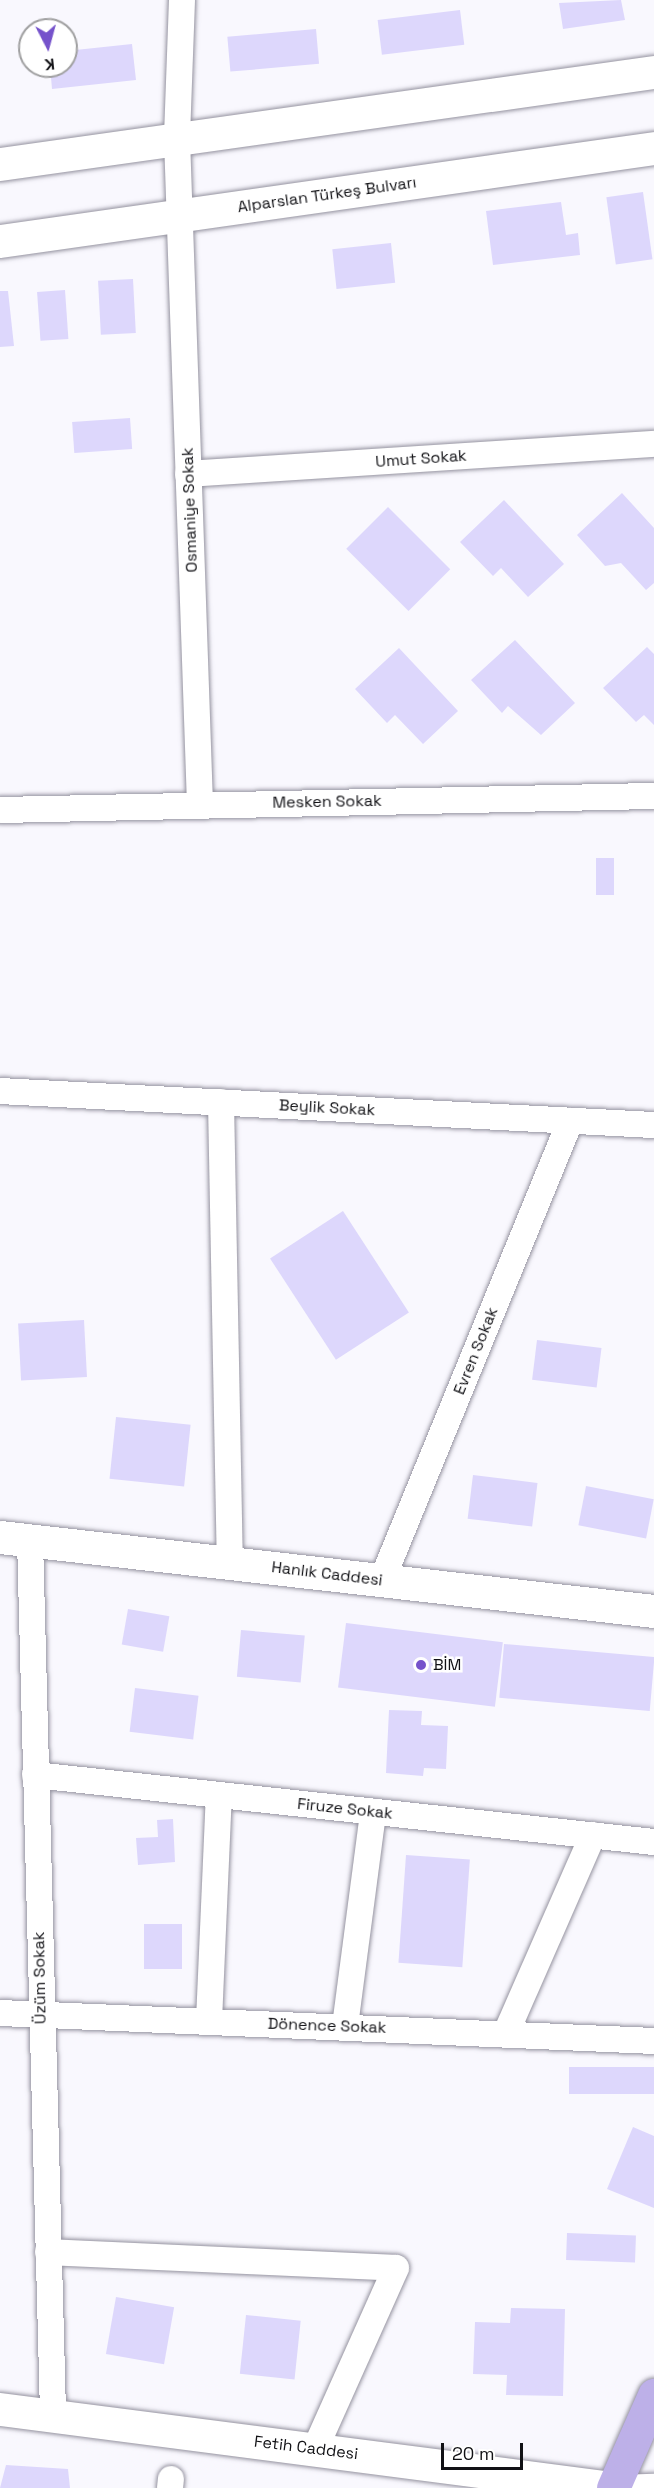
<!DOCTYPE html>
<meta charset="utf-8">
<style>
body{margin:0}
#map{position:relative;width:654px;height:2488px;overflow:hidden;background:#f9f8fe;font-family:"Space Grotesk",sans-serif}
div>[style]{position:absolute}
.building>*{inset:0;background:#ddd7fc;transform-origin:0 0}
.roads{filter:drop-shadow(0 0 2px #9593a0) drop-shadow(0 0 2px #9593a0)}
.street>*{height:26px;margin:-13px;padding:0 13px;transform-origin:13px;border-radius:13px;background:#fff}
.secondary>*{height:33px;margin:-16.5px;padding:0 16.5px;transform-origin:16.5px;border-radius:16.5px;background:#fff}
.primary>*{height:33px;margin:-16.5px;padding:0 16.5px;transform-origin:16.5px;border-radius:16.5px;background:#bdb0e8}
.dots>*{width:16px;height:16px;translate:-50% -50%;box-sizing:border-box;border:3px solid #fff;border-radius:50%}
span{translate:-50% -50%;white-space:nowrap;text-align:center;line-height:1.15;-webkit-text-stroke:5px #fff;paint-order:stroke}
.street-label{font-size:16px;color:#111115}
.poi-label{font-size:16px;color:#111115}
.left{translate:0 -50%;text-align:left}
.north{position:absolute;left:18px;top:18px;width:60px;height:60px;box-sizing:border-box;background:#fff;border:2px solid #a0a0a1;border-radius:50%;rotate:174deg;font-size:16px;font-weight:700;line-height:24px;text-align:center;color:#111115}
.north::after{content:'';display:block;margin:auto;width:21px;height:27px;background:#7552cb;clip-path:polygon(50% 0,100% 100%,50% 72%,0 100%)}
.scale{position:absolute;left:441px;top:2443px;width:82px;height:27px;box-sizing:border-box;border:3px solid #111115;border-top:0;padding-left:8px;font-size:18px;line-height:21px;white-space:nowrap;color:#111115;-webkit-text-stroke:4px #fff;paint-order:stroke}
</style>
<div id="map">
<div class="building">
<i style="clip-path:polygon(621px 0,625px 20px,563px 29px,559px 3px)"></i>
<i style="left:460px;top:10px;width:35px;height:83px;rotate:83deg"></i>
<i style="left:316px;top:29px;width:35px;height:89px;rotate:85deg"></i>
<i style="clip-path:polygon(132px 44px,136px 80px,52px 89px,50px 66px,66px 66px,66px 51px)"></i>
<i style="left:643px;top:192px;width:68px;height:37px;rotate:82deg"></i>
<i style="clip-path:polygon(561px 202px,566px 235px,578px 233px,580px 255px,493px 265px,486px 211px)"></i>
<i style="left:391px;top:243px;width:40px;height:59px;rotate:84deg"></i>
<i style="left:133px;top:279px;width:54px;height:35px;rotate:87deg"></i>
<i style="left:65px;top:290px;width:49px;height:28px;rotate:86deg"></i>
<i style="clip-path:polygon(0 291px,8px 291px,14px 346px,0 347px)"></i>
<i style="left:130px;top:418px;width:31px;height:58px;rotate:86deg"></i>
<i style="clip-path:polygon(622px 493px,654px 528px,654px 583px,646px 590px,621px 563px,605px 566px,577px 535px)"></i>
<i style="clip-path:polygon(504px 500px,564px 564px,528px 597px,501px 568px,493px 576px,460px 542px)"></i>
<i style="left:388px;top:507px;width:88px;height:59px;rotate:45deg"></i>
<i style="clip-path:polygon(515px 640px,575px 703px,541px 735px,508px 706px,502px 713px,471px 680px)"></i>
<i style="clip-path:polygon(647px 647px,654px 654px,654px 725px,644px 715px,636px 722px,603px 688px)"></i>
<i style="clip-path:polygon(399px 648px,458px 711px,423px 744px,395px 715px,387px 723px,355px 689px)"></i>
<i style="left:596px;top:858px;width:18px;height:37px"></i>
<i style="left:343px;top:1211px;width:121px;height:87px;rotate:57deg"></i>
<i style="left:84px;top:1320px;width:57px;height:66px;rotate:87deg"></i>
<i style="left:537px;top:1340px;width:65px;height:40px;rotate:7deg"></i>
<i style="left:116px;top:1417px;width:75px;height:62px;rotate:6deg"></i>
<i style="left:473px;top:1475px;width:65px;height:44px;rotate:7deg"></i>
<i style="left:586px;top:1486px;width:69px;height:40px;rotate:11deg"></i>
<i style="left:128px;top:1609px;width:42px;height:36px;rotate:10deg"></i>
<i style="left:346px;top:1623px;width:158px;height:65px;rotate:7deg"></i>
<i style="left:241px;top:1630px;width:64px;height:47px;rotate:5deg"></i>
<i style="left:504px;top:1644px;width:151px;height:54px;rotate:5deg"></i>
<i style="left:135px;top:1688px;width:64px;height:44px;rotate:7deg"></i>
<i style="clip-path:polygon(389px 1710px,422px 1711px,421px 1725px,448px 1726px,446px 1769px,424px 1768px,423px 1776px,386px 1773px)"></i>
<i style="clip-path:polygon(173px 1819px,175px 1862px,138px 1865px,136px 1838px,158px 1837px,157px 1820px)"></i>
<i style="left:406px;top:1855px;width:64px;height:108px;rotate:4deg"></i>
<i style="left:144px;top:1924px;width:38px;height:45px"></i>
<i style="left:654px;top:2067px;width:27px;height:85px;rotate:90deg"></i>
<i style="clip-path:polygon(633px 2127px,654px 2136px,654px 2208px,607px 2189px)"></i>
<i style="left:567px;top:2233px;width:69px;height:27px;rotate:2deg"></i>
<i style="left:116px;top:2297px;width:59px;height:58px;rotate:10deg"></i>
<i style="clip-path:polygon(511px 2308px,565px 2309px,563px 2396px,506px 2395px,507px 2375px,473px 2374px,475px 2322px,510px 2323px)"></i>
<i style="left:246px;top:2315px;width:55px;height:59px;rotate:6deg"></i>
<i style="clip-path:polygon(6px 2465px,68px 2469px,70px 2488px,0 2488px)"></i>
</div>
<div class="roads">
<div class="street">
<i style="left:182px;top:0;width:139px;rotate:92.1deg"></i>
<i style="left:177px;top:139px;width:666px;rotate:88.02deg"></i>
<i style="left:188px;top:474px;width:467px;rotate:-3.7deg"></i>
<i style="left:0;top:810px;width:654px;rotate:-1.23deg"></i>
<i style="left:0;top:1091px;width:655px;rotate:2.98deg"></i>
<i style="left:221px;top:1102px;width:461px;rotate:88.9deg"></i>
<i style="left:30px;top:1540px;width:875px;rotate:88.49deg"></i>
<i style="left:382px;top:1580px;width:496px;rotate:-67.7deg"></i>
<i style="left:35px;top:1775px;width:623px;rotate:6.18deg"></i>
<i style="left:0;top:2013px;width:655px;rotate:2.45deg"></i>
<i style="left:209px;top:2021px;width:226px;rotate:-87.5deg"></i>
<i style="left:345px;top:2026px;width:216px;rotate:-82.5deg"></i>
<i style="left:506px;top:2033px;width:216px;rotate:-66.3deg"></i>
<i style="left:48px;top:2252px;width:348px;rotate:2.6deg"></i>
<i style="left:396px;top:2268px;width:198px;rotate:114.1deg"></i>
<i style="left:170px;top:2488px;width:9px;rotate:-84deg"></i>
<i style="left:619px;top:2488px;width:35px;rotate:-2deg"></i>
</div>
<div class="secondary">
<i style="left:0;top:164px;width:660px;rotate:-8.01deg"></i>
<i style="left:0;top:241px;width:661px;rotate:-8.09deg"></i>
<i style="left:0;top:1537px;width:658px;rotate:6.46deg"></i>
<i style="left:0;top:2409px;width:617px;rotate:7.36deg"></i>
</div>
<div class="primary">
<i style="left:613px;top:2488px;width:102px;rotate:-66.2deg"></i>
</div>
</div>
<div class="dots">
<i style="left:421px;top:1665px;background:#7552cb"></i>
</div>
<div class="street-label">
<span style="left:327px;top:195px;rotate:-8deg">Alparslan Türkeş Bulvarı</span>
<span style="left:421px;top:459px;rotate:-4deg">Umut Sokak</span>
<span style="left:190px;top:510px;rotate:-92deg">Osmaniye Sokak</span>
<span style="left:327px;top:802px;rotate:-1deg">Mesken Sokak</span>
<span style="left:327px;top:1108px;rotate:3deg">Beylik Sokak</span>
<span style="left:476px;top:1351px;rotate:-68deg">Evren Sokak</span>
<span style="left:327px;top:1574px;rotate:7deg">Hanlık Caddesi</span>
<span style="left:345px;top:1809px;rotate:6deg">Firuze Sokak</span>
<span style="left:40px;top:1978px;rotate:-91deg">Üzüm Sokak</span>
<span style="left:327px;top:2026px;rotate:2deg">Dönence Sokak</span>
<span style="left:306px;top:2448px;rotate:7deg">Fetih Caddesi</span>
</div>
<div class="poi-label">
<span class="left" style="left:433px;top:1665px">BİM</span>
</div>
<div class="north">K</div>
<div class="scale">20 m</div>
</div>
